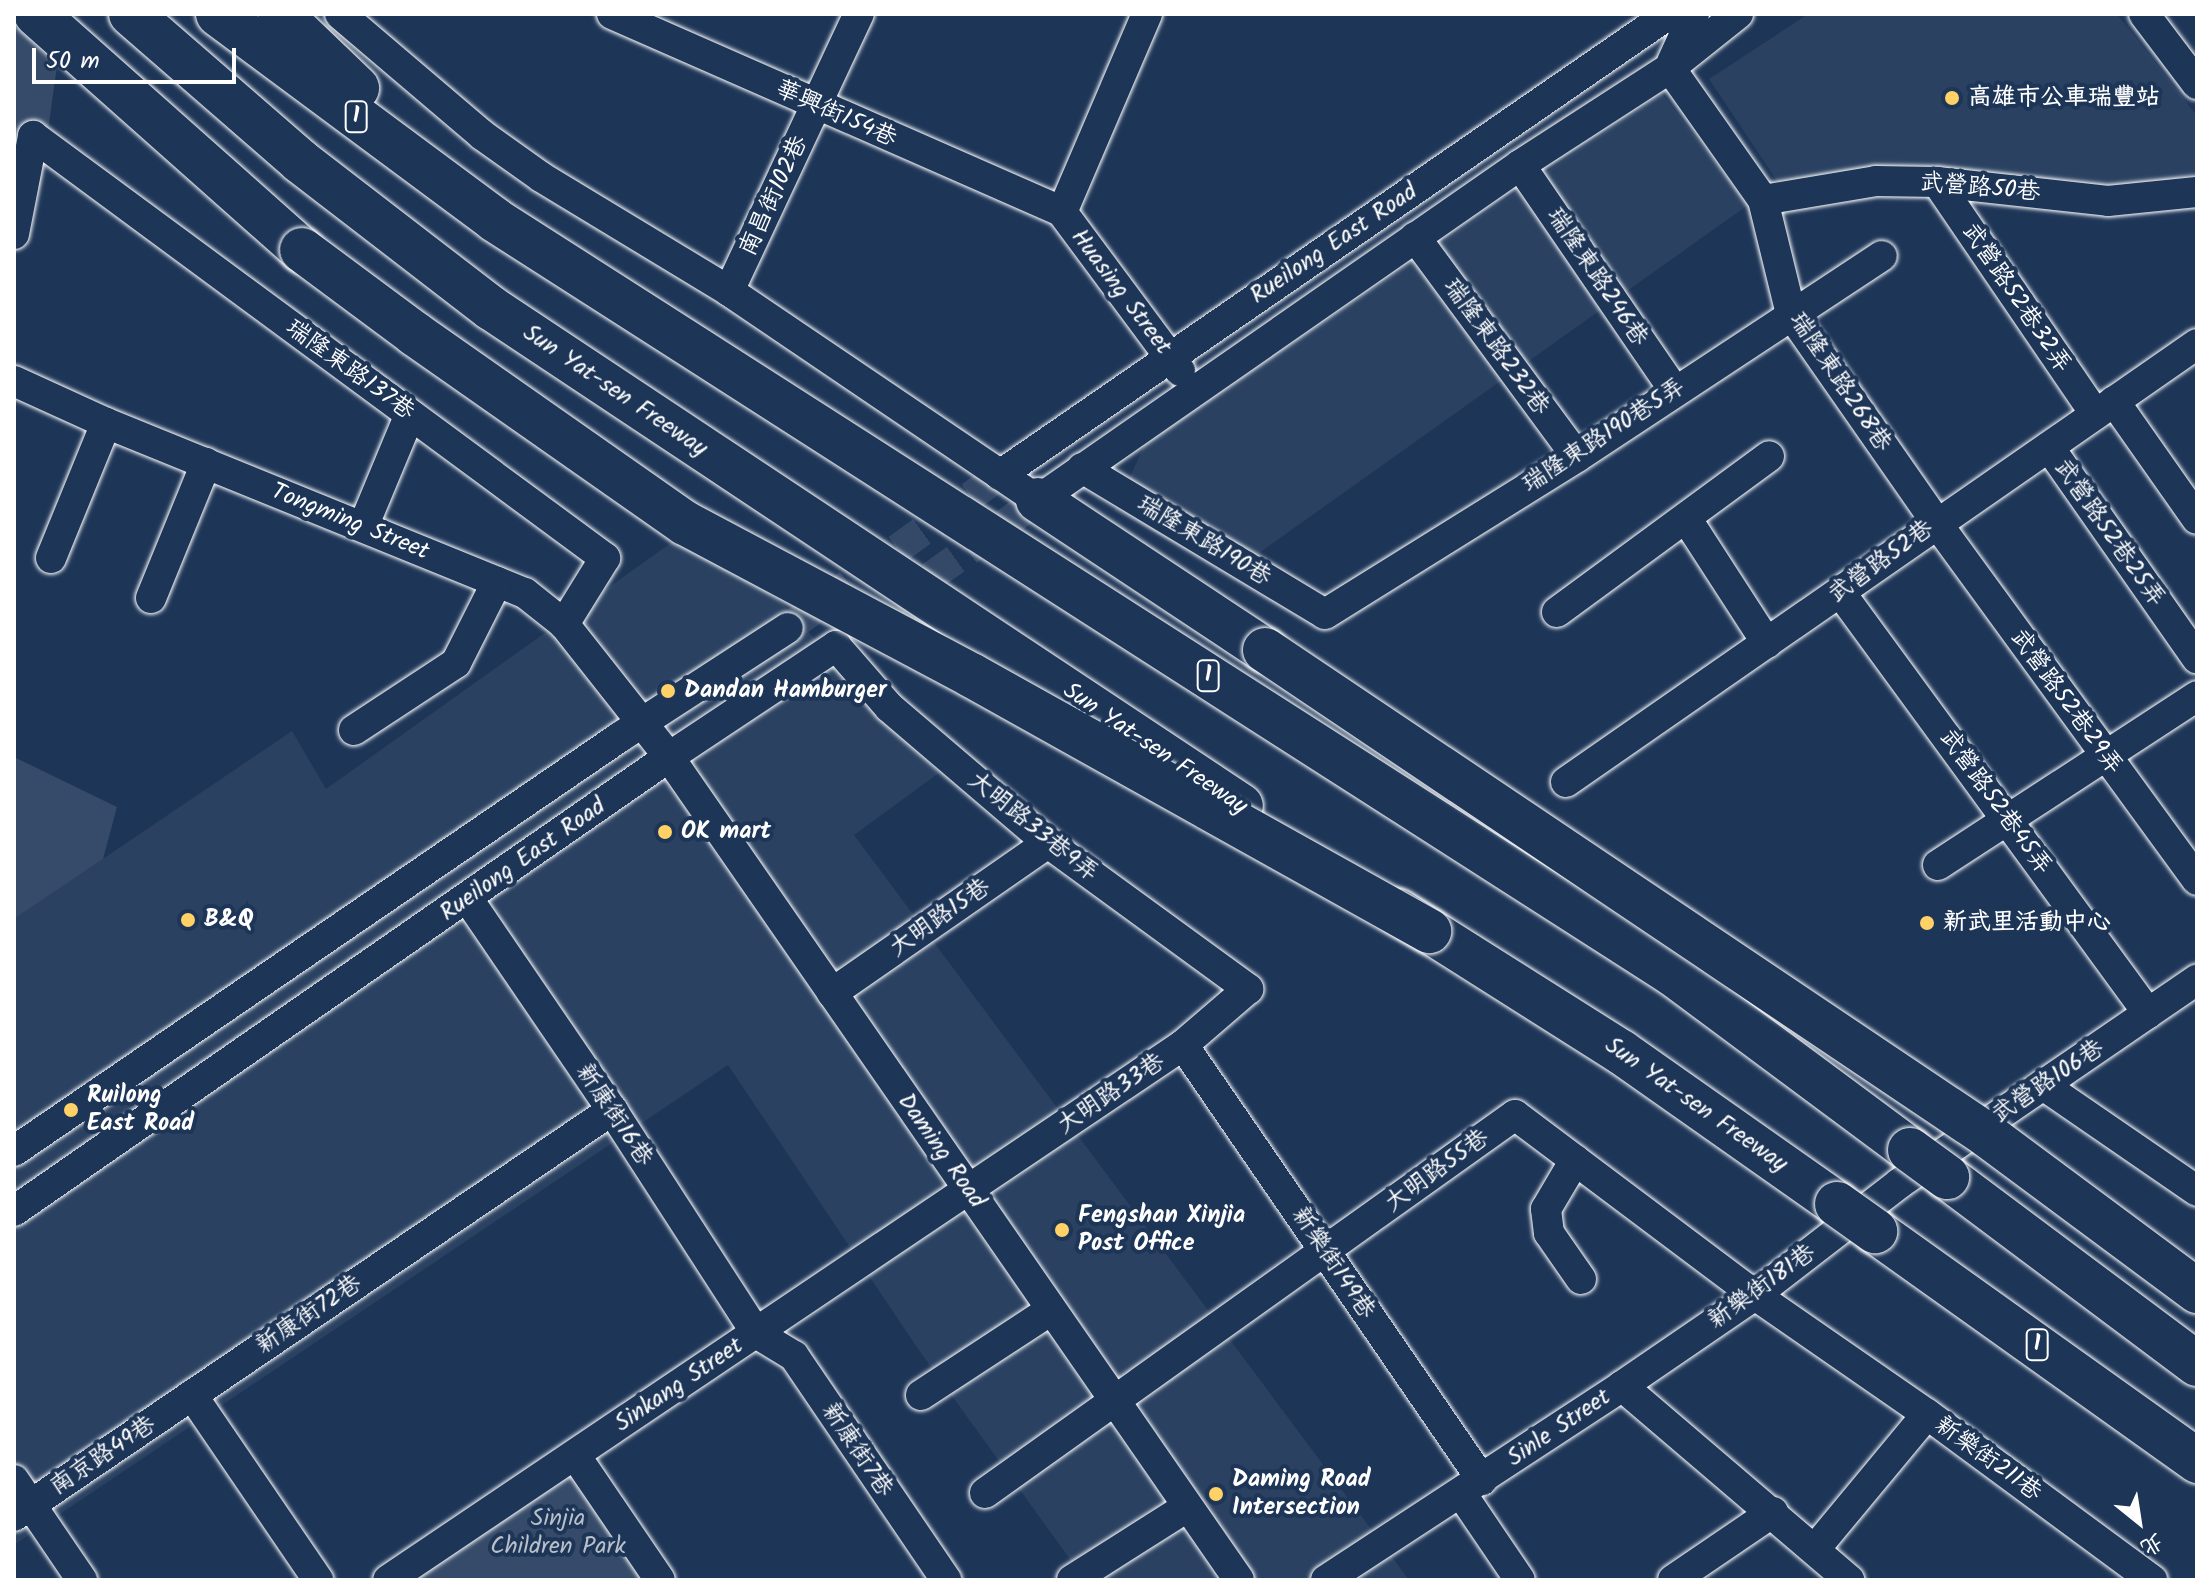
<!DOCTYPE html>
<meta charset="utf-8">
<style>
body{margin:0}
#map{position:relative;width:2211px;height:1594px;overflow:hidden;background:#1d3557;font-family:Kalam,"LXGW WenKai TC",sans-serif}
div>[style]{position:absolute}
.built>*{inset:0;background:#2a4161}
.green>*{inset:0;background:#364b69}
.minor-tunnel>*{height:30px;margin-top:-15px;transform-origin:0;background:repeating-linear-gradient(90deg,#344968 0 30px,transparent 0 45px)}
.roads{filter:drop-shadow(0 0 2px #fff) drop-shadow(0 0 2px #fff)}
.minor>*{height:30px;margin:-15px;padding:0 15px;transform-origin:15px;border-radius:15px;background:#1d3557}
.highway>*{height:44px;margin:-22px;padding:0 22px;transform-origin:22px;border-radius:22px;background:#1d3557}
.bridges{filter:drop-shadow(0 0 2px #fff) drop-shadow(0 0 2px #fff)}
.highway-bridge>*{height:44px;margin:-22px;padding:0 22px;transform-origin:22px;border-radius:22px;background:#1d3557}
.dots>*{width:22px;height:22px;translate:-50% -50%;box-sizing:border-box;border:4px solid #1d3557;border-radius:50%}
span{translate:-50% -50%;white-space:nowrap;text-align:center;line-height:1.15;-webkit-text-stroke:8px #1d3557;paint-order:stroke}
.shield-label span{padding:2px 6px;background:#1d3557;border:2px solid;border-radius:6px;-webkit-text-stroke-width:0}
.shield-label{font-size:22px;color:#fff;font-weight:700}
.poi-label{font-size:24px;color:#fff;font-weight:700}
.left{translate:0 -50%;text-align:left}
.street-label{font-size:24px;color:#fff}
.park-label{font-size:24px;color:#b9c0ca}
.frame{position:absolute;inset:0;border:16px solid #fff;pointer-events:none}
.north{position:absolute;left:2099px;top:1482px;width:80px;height:80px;-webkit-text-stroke:6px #1d3557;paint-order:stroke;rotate:150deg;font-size:22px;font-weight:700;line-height:32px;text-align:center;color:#fff}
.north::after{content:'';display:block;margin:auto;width:28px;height:36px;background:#fff;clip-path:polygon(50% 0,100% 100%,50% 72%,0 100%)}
.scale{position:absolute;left:32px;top:48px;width:204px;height:36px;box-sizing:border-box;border:4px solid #fff;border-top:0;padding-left:10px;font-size:24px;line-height:28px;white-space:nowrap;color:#fff;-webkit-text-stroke:6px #1d3557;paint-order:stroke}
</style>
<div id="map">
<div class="built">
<i style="clip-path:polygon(1808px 14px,2117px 14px,2197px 116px,2197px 173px,2121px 191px,1781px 187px,1709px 79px)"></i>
<i style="clip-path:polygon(1662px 94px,1748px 205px,1231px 573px,1114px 511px,1146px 442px)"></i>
<i style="clip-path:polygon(682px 535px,782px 603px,939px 773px,854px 835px,1409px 1580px,1085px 1580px,918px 1349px,728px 1065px,14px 1545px,14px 919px,292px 731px,326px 789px)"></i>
</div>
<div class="green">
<i style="clip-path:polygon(14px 25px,57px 66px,40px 187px,14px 197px)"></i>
<i style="clip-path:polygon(14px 757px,117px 807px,103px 859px,14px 919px)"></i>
<i style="clip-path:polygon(571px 1464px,650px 1580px,407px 1580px)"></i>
</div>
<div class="minor-tunnel">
<i style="left:788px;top:628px;width:261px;rotate:-35.8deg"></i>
<i style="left:858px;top:629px;width:221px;rotate:-35.6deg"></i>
</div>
<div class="roads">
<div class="minor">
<i style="left:340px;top:14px;width:187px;rotate:40.4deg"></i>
<i style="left:482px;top:135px;width:72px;rotate:35.4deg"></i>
<i style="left:541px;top:177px;width:220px;rotate:31.2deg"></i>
<i style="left:729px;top:291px;width:373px;rotate:34.1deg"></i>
<i style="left:1038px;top:500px;width:587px;rotate:-34.8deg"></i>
<i style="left:1520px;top:165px;width:179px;rotate:-32.9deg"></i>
<i style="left:1670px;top:68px;width:87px;rotate:-38.5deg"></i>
<i style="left:612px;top:14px;width:492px;rotate:23.7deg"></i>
<i style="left:1147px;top:14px;width:215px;rotate:113.2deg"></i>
<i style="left:1062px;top:212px;width:198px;rotate:53.4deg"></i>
<i style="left:2144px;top:14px;width:88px;rotate:52.9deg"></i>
<i style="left:1672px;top:62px;width:53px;rotate:-65.4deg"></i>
<i style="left:1670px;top:68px;width:161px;rotate:54.8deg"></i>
<i style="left:1763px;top:200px;width:117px;rotate:76.2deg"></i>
<i style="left:1791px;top:314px;width:254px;rotate:55.1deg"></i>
<i style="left:1936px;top:522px;width:443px;rotate:53.9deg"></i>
<i style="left:1520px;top:165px;width:273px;rotate:55.6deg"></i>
<i style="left:1937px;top:182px;width:281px;rotate:55.7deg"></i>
<i style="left:1763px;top:200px;width:115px;rotate:-9.5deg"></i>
<i style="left:1876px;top:181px;width:61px;rotate:0.9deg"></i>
<i style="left:1937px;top:182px;width:172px;rotate:6.3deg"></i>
<i style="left:2108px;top:201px;width:89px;rotate:-5.8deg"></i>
<i style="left:14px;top:234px;width:100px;rotate:-79deg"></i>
<i style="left:33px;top:136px;width:711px;rotate:36.42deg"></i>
<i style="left:605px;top:558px;width:78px;rotate:121.8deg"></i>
<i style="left:1415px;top:237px;width:273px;rotate:53.6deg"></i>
<i style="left:729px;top:291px;width:306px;rotate:-64.9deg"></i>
<i style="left:14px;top:381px;width:101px;rotate:24.5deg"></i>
<i style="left:106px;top:423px;width:452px;rotate:22.1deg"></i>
<i style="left:525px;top:593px;width:50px;rotate:38.5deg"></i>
<i style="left:564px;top:624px;width:169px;rotate:51.7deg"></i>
<i style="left:669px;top:757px;width:1001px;rotate:55.29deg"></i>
<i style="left:2114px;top:401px;width:144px;rotate:54.9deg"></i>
<i style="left:2049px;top:447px;width:258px;rotate:55deg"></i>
<i style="left:1082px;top:468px;width:283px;rotate:31deg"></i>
<i style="left:1325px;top:614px;width:297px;rotate:-31.9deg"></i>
<i style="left:1577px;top:457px;width:365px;rotate:-33.4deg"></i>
<i style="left:1000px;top:475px;width:812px;rotate:-34.57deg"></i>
<i style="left:1686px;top:518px;width:149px;rotate:57.1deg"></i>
<i style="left:363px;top:527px;width:122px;rotate:-67.4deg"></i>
<i style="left:51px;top:558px;width:146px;rotate:-67.8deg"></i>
<i style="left:1840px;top:592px;width:522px;rotate:53.81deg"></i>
<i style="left:151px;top:598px;width:146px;rotate:-67.8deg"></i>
<i style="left:1557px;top:612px;width:263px;rotate:-36.3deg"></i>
<i style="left:354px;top:730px;width:122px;rotate:-33.3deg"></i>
<i style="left:456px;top:663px;width:91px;rotate:-63.2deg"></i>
<i style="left:1566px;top:782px;width:768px;rotate:-34.77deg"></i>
<i style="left:1938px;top:865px;width:309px;rotate:-33.1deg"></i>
<i style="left:468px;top:899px;width:255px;rotate:55.7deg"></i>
<i style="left:612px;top:1110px;width:265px;rotate:57.1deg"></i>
<i style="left:756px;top:1333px;width:44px;rotate:31.2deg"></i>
<i style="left:794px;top:1356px;width:271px;rotate:55.8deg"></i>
<i style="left:832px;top:993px;width:263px;rotate:-34.8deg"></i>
<i style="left:1183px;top:1045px;width:528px;rotate:55.5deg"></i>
<i style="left:2043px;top:1085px;width:187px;rotate:34.5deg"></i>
<i style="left:14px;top:1151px;width:734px;rotate:-34.34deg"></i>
<i style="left:620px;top:737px;width:200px;rotate:-33deg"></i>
<i style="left:1575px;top:1160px;width:57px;rotate:120.6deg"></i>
<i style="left:1546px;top:1209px;width:24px;rotate:83deg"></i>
<i style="left:1549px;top:1233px;width:56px;rotate:55.2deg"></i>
<i style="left:14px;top:1211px;width:797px;rotate:-34.73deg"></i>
<i style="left:669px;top:757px;width:201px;rotate:-33.6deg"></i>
<i style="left:836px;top:646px;width:81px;rotate:49deg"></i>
<i style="left:889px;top:707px;width:209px;rotate:40.5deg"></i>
<i style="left:1048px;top:843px;width:248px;rotate:36.1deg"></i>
<i style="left:1248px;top:989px;width:86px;rotate:139.3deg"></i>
<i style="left:1183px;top:1045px;width:958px;rotate:146.06deg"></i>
<i style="left:1622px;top:1386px;width:161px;rotate:-34.4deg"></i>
<i style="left:1755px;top:1295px;width:183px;rotate:-37.7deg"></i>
<i style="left:1900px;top:1183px;width:360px;rotate:-34.4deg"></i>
<i style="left:192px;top:1395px;width:224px;rotate:55.7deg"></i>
<i style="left:921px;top:1395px;width:155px;rotate:-33.2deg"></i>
<i style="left:575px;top:1455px;width:151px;rotate:55.8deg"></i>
<i style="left:14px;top:1480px;width:121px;rotate:55.8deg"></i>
<i style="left:985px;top:1493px;width:651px;rotate:-35.5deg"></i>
<i style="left:1515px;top:1115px;width:300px;rotate:36.9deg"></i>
<i style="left:1755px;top:1295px;width:209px;rotate:34.7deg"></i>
<i style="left:1461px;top:1493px;width:105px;rotate:55.9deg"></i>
<i style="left:14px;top:1516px;width:723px;rotate:-34.17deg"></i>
<i style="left:1815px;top:1549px;width:175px;rotate:-50.3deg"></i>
<i style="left:1927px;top:1414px;width:280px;rotate:36.4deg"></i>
<i style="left:1072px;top:1580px;width:136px;rotate:-32.4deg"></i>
<i style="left:1326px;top:1580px;width:354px;rotate:-33.2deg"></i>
<i style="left:1622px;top:1386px;width:299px;rotate:40.5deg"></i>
<i style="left:1673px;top:1580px;width:121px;rotate:-34.2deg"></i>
</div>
<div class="highway">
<i style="left:36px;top:14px;width:356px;rotate:41.6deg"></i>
<i style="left:131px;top:14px;width:224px;rotate:41deg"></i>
<i style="left:300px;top:161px;width:241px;rotate:37.6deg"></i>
<i style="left:491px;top:308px;width:900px;rotate:33.58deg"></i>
<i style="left:218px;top:14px;width:345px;rotate:36.6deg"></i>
<i style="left:495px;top:220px;width:1399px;rotate:32.62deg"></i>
<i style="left:1673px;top:974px;width:295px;rotate:36.6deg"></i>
<i style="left:280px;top:14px;width:107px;rotate:43.9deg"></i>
<i style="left:1038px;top:500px;width:272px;rotate:33.5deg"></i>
<i style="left:1398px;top:911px;width:264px;rotate:32.3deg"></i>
<i style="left:1621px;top:1052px;width:264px;rotate:35.1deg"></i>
<i style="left:1947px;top:1177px;width:312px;rotate:36.8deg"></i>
<i style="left:1875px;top:1231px;width:396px;rotate:35.5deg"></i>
</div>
</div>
<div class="bridges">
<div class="highway-bridge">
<i style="left:302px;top:250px;width:141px;rotate:36.6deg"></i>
<i style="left:415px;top:334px;width:330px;rotate:35deg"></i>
<i style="left:685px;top:523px;width:324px;rotate:28deg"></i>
<i style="left:971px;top:675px;width:525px;rotate:29.2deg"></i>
<i style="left:1265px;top:650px;width:870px;rotate:33.89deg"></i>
<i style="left:1987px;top:1135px;width:262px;rotate:36.6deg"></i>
<i style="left:1910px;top:1150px;width:46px;rotate:36.1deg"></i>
<i style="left:1837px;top:1204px;width:47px;rotate:35.4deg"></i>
</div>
</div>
<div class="dots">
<i style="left:1952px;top:98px;background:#ffd166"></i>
<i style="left:668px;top:691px;background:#ffd166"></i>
<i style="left:665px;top:832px;background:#ffd166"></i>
<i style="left:188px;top:920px;background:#ffd166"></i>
<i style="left:1927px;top:923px;background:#ffd166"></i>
<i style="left:71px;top:1110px;background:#ffd166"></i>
<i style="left:1062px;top:1230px;background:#ffd166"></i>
<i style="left:1216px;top:1494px;background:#ffd166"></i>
</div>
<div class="shield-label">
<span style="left:356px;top:117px">1</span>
<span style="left:1208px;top:676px">1</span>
<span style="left:2037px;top:1345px">1</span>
</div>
<div class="poi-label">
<span class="left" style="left:1968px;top:98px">高雄市公車瑞豐站</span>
<span class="left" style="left:684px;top:691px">Dandan Hamburger</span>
<span class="left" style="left:681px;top:832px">OK mart</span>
<span class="left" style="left:204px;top:920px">B&amp;Q</span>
<span class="left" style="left:1943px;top:923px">新武里活動中心</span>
<span class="left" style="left:87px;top:1110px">Ruilong<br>East Road</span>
<span class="left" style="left:1078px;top:1230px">Fengshan Xinjia<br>Post Office</span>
<span class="left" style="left:1232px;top:1494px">Daming Road<br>Intersection</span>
</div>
<div class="street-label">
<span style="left:836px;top:114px;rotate:24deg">華興街154巷</span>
<span style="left:1980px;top:188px;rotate:5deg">武營路50巷</span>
<span style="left:774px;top:196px;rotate:-65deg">南昌街102巷</span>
<span style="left:1334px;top:244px;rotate:-34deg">Rueilong East Road</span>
<span style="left:1597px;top:277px;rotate:56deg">瑞隆東路246巷</span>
<span style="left:1121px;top:292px;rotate:53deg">Huasing Street</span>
<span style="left:2016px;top:298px;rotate:56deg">武營路52巷32弄</span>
<span style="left:1496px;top:347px;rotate:54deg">瑞隆東路232巷</span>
<span style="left:350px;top:370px;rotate:36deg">瑞隆東路137巷</span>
<span style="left:1840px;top:382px;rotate:56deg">瑞隆東路268巷</span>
<span style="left:615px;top:391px;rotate:34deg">Sun Yat-sen Freeway</span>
<span style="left:1604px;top:436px;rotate:-33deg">瑞隆東路190巷5弄</span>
<span style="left:350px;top:522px;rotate:22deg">Tongming Street</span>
<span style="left:2109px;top:533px;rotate:55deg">武營路52巷25弄</span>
<span style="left:1204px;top:541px;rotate:31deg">瑞隆東路190巷</span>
<span style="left:1881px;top:562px;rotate:-36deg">武營路52巷</span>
<span style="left:2066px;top:702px;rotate:54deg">武營路52巷29弄</span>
<span style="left:1155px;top:749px;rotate:34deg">Sun Yat-sen Freeway</span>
<span style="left:1995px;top:802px;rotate:54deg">武營路52巷45弄</span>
<span style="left:1033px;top:827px;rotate:39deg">大明路33巷9弄</span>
<span style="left:523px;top:860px;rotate:-35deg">Rueilong East Road</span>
<span style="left:940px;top:918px;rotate:-35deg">大明路15巷</span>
<span style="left:2048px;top:1082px;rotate:-34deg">武營路106巷</span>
<span style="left:1111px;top:1094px;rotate:-34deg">大明路33巷</span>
<span style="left:1696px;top:1105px;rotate:35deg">Sun Yat-sen Freeway</span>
<span style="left:614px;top:1115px;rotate:56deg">新康街16巷</span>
<span style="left:941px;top:1151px;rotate:55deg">Daming Road</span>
<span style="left:1437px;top:1171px;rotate:-36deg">大明路55巷</span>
<span style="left:1333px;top:1263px;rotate:56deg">新樂街149巷</span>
<span style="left:1762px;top:1287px;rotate:-36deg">新樂街181巷</span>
<span style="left:309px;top:1315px;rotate:-34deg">新康街72巷</span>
<span style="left:679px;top:1385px;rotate:-34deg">Sinkang Street</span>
<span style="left:1559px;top:1428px;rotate:-34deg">Sinle Street</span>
<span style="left:857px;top:1450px;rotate:56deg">新康街7巷</span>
<span style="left:103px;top:1456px;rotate:-34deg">南京路49巷</span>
<span style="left:1988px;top:1459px;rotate:36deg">新樂街211巷</span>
</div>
<div class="park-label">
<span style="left:558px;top:1533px">Sinjia<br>Children Park</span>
</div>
<div class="frame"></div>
<div class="north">北</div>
<div class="scale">50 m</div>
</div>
